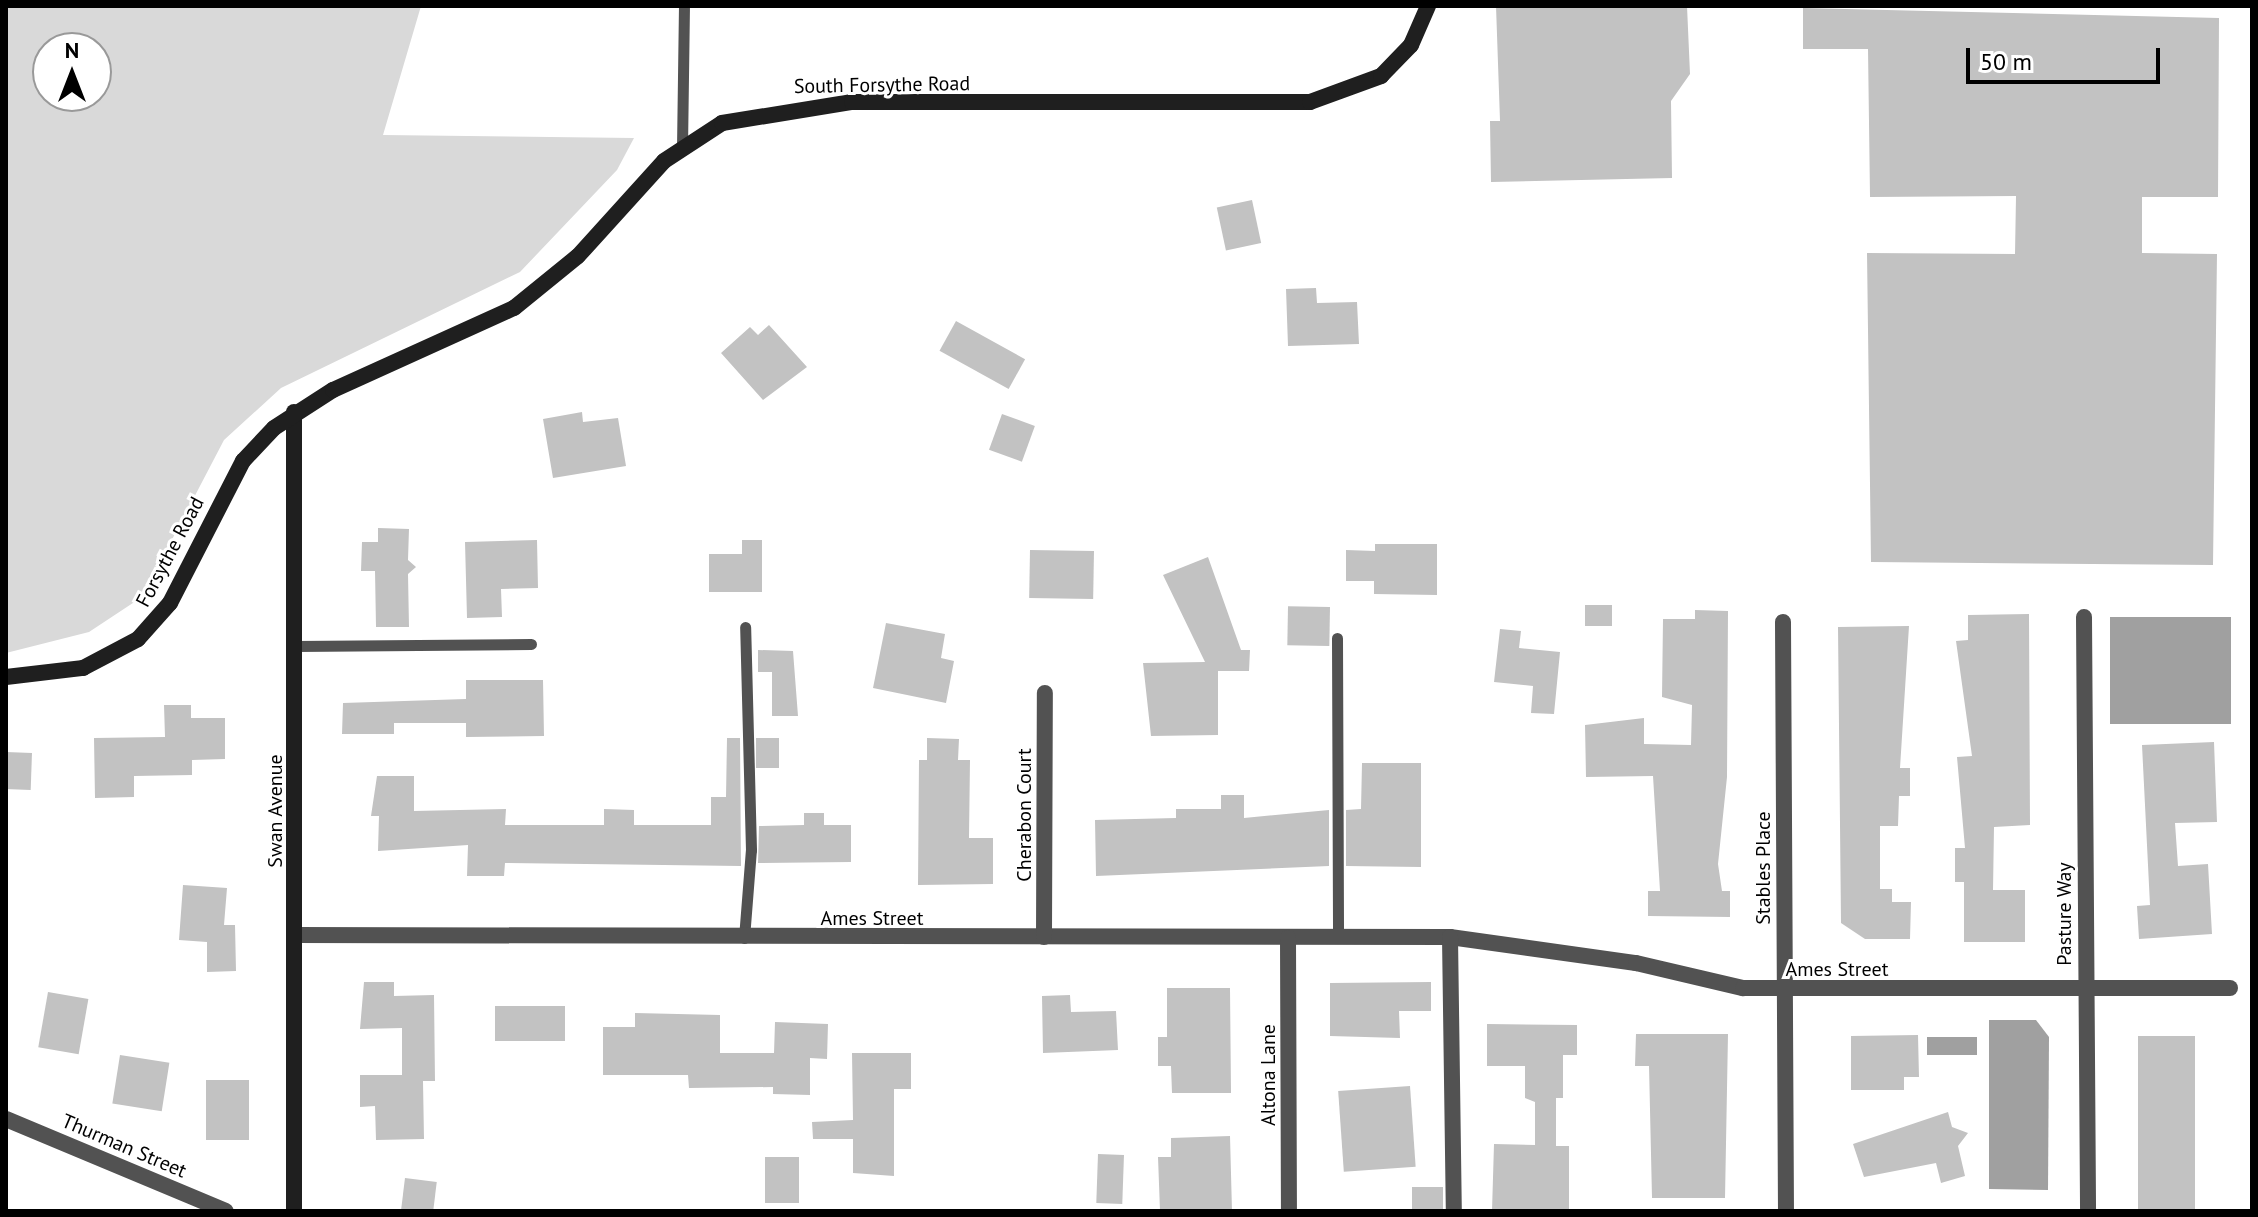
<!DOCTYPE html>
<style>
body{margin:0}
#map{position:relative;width:2258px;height:1217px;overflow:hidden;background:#fff;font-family:"PT Sans",sans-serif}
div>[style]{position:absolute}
.green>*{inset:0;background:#d9d9d9}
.water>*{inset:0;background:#a0a0a0;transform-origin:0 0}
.building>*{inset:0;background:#c2c2c2;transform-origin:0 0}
.lane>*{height:11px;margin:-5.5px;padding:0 5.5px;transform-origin:5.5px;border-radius:5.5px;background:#525252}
.street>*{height:16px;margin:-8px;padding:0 8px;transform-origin:8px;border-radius:8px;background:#525252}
.secondary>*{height:16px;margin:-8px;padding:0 8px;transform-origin:8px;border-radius:8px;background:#1f1f1f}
span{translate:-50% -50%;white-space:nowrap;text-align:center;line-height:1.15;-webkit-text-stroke:6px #fff;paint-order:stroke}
.street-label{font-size:20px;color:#000}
.frame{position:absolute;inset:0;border:8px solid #000;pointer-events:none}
.north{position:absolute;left:32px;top:32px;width:80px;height:80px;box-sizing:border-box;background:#fff;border:2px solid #999;border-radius:50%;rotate:0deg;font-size:22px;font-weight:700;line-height:32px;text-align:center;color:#000}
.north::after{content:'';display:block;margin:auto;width:28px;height:36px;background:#000;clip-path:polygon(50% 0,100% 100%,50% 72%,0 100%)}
.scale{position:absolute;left:1966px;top:48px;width:194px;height:36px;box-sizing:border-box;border:4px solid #000;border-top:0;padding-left:10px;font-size:24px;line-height:28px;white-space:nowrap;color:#000;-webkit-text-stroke:6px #fff;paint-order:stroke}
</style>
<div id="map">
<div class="green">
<i style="clip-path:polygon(evenodd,6px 6px,421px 6px,383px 135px,634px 138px,617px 170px,520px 272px,281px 388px,224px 440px,142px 597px,89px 632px,6px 653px,6px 6px,48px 48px,96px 48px,96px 96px,48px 96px,48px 48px)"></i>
</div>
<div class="water">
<i style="left:2110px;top:617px;width:121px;height:107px"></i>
<i style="clip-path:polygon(1989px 1020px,2036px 1020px,2049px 1037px,2048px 1190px,1989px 1189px)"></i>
<i style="left:1927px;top:1037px;width:50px;height:18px"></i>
</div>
<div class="building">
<i style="clip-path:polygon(1496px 6px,1687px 6px,1690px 74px,1671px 101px,1672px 178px,1491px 182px,1490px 121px,1500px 121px)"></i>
<i style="clip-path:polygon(1803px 8px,2219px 18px,2218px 197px,2142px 197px,2142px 253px,2217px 254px,2213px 565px,1871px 562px,1867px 253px,2015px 254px,2016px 196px,1870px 197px,1868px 49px,1803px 49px)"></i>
<i style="left:1252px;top:200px;width:44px;height:36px;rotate:78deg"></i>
<i style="clip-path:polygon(1316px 288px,1317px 303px,1357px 302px,1359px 344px,1288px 346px,1286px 289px)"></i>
<i style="left:956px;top:321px;width:79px;height:34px;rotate:29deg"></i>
<i style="clip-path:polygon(769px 325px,807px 367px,763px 400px,721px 353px,750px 327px,758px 335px)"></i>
<i style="clip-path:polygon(582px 412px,583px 422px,618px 418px,626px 466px,553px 478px,543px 419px)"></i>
<i style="left:1002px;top:414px;width:35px;height:38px;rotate:20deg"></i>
<i style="clip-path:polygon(378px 528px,409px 529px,408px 560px,416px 567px,408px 574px,409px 627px,376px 627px,375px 571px,361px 571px,362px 542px,378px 542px)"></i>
<i style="clip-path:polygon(537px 540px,538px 588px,501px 589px,502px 617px,467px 618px,465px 542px)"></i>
<i style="clip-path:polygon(742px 540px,762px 540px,762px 592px,709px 592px,709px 554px,742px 554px)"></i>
<i style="clip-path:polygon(1375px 544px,1437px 544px,1437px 595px,1374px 594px,1374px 581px,1346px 581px,1346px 550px,1375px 551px)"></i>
<i style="left:1030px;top:550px;width:64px;height:48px;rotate:1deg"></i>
<i style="clip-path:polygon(1208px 557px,1241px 650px,1250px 650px,1249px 671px,1218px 671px,1218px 735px,1151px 736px,1143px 663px,1205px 662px,1163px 575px)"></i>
<i style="left:1585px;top:605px;width:27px;height:21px"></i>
<i style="left:1330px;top:607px;width:39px;height:42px;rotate:91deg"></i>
<i style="clip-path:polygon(1695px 610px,1728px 611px,1727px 777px,1718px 864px,1722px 891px,1730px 891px,1730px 917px,1648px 916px,1648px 891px,1660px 891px,1653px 776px,1586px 777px,1585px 725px,1644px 718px,1644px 744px,1691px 745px,1692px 705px,1662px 697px,1663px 619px,1695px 619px)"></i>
<i style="clip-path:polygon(2029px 614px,2030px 825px,1994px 827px,1993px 890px,2025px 890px,2025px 942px,1964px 942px,1964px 882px,1955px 882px,1955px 848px,1965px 848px,1957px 757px,1972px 756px,1956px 641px,1968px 640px,1968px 615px)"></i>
<i style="clip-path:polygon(886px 623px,945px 634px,941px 658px,954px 661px,946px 703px,873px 688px)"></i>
<i style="clip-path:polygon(1909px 626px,1900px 768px,1910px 768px,1910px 796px,1899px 796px,1898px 826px,1880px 826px,1880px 889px,1892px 889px,1892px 902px,1911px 902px,1910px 939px,1865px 939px,1841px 923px,1838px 627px)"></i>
<i style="clip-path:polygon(1500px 629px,1521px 631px,1519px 648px,1560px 652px,1554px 714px,1531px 713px,1533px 686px,1494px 682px)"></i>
<i style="clip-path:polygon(758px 650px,793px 651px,798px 716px,772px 716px,772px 672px,758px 672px)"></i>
<i style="clip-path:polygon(466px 680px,543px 680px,544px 736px,466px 737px,466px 723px,394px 723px,394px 734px,342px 734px,343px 703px,466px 699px)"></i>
<i style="clip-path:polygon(164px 705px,191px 705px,191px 718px,225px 718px,225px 759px,192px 760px,192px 775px,134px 776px,134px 797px,95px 798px,94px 738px,165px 737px)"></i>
<i style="clip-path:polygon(727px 738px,740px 738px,741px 866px,505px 863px,504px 876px,467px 876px,468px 845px,378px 851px,379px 816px,371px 816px,377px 776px,414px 776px,414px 811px,506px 809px,505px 825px,604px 825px,604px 809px,634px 810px,634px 825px,711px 825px,711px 797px,726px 797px)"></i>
<i style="left:756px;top:738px;width:23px;height:30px"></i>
<i style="clip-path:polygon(927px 738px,959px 739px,958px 760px,970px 760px,969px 838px,993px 838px,993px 884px,918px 885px,919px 760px,927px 760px)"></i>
<i style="clip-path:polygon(2214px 742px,2217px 822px,2175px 823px,2178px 866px,2208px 864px,2212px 934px,2139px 939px,2137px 906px,2150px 905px,2142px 745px)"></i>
<i style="left:6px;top:752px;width:26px;height:37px;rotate:2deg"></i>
<i style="clip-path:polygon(1362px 763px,1421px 763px,1421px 867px,1346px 866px,1346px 810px,1361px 809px)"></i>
<i style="clip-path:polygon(1221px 795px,1244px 795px,1244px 818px,1329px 810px,1329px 866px,1096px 876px,1095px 820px,1176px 818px,1176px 809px,1221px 809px)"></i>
<i style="clip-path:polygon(804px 813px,824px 813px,824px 825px,851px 825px,851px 862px,758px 863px,759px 826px,804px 825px)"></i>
<i style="clip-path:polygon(183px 885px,227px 888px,224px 925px,235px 925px,236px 971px,207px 972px,207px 942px,179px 940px)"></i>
<i style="clip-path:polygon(364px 982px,394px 982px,394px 996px,434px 995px,435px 1081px,423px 1081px,424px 1139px,376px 1140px,375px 1106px,360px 1107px,360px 1075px,402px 1075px,402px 1028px,360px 1029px)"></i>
<i style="clip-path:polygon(1431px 982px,1431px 1011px,1399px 1011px,1400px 1038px,1330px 1036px,1330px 983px)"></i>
<i style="clip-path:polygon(1167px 988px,1230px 988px,1231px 1093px,1172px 1093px,1171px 1066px,1158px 1066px,1158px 1037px,1167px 1037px)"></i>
<i style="left:48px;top:992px;width:41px;height:56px;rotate:10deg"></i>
<i style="clip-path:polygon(1070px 995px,1071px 1012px,1116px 1011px,1118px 1050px,1043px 1053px,1042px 996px)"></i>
<i style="left:495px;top:1006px;width:70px;height:35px"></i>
<i style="clip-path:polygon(635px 1013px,720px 1015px,720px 1053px,774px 1053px,775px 1022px,828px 1024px,827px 1059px,810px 1058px,810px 1095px,773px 1094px,773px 1087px,689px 1088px,688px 1075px,603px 1075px,603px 1027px,635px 1027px)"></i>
<i style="clip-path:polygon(1487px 1024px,1577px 1025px,1577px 1055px,1563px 1055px,1563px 1098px,1556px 1098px,1556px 1146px,1569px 1146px,1569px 1211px,1492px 1211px,1494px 1144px,1535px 1145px,1535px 1102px,1525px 1098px,1525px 1066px,1487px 1066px)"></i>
<i style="clip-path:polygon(1636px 1034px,1728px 1034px,1725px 1198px,1652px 1198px,1649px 1066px,1635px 1066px)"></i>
<i style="clip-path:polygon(1918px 1035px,1919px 1077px,1904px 1077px,1904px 1090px,1851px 1090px,1851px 1036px)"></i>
<i style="left:2138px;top:1036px;width:57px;height:175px"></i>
<i style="clip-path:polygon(852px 1053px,911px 1053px,911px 1089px,894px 1089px,894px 1176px,853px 1173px,853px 1139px,813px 1139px,812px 1122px,853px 1120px)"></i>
<i style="left:120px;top:1055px;width:50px;height:49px;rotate:9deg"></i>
<i style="left:206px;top:1080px;width:43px;height:60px"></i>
<i style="left:1410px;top:1086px;width:81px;height:72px;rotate:86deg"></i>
<i style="clip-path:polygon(1948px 1112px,1952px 1127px,1968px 1133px,1958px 1146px,1965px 1176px,1941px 1183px,1936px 1163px,1864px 1177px,1853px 1144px)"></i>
<i style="clip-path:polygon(1230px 1136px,1232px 1211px,1160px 1211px,1158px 1157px,1171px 1157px,1171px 1138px)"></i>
<i style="left:1098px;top:1154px;width:26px;height:49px;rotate:2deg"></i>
<i style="left:765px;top:1157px;width:34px;height:46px"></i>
<i style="left:405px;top:1178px;width:32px;height:33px;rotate:7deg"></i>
<i style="left:1412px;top:1187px;width:31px;height:24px"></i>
</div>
<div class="lane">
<i style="left:682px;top:148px;width:142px;rotate:-89.2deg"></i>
<i style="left:1337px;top:638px;width:300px;rotate:89.8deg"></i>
<i style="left:296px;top:646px;width:235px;rotate:-0.5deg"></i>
<i style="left:744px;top:938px;width:88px;rotate:-85.5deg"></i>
<i style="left:751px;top:850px;width:223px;rotate:-91.5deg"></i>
</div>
<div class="street">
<i style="left:2084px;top:617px;width:594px;rotate:89.61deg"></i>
<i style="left:1783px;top:622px;width:589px;rotate:89.71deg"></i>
<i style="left:294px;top:935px;width:1156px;rotate:0.1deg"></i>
<i style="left:1450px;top:937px;width:188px;rotate:8deg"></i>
<i style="left:1636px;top:963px;width:110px;rotate:13.2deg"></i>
<i style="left:1743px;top:988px;width:487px"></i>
<i style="left:1044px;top:937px;width:244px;rotate:-89.8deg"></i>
<i style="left:1450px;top:937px;width:274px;rotate:89.2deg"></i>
<i style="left:1288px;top:938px;width:273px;rotate:89.8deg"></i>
<i style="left:6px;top:1119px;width:238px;rotate:22.7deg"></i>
</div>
<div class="secondary">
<i style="left:294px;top:412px;width:799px;rotate:90deg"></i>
<i style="left:6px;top:677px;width:78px;rotate:-6.7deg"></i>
<i style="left:83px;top:668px;width:62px;rotate:-27.8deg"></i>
<i style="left:138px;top:639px;width:48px;rotate:-48.4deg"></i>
<i style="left:170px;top:603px;width:160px;rotate:-62.8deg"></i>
<i style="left:243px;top:461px;width:45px;rotate:-46.8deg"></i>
<i style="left:274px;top:428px;width:70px;rotate:-32.8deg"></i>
<i style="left:333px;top:390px;width:199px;rotate:-24.4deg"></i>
<i style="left:514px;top:308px;width:82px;rotate:-39.1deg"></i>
<i style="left:578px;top:256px;width:128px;rotate:-47.8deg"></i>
<i style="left:664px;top:161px;width:69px;rotate:-33.2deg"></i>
<i style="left:722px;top:123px;width:132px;rotate:-9.2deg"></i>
<i style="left:852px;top:102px;width:458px"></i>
<i style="left:1310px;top:102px;width:76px;rotate:-20.1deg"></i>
<i style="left:1381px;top:76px;width:43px;rotate:-45.9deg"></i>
<i style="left:1411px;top:45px;width:43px;rotate:-66.4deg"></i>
</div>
<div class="street-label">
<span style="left:882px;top:85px;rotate:-1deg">South Forsythe Road</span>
<span style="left:170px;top:552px;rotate:-62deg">Forsythe Road</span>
<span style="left:275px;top:811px;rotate:-90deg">Swan Avenue</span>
<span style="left:1024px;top:815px;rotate:-90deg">Cherabon Court</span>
<span style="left:1763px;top:868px;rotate:-90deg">Stables Place</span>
<span style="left:2064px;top:914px;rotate:-90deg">Pasture Way</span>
<span style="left:872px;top:918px">Ames Street</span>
<span style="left:1837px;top:969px">Ames Street</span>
<span style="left:1268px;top:1075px;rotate:-90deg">Altona Lane</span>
<span style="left:124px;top:1146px;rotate:23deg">Thurman Street</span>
</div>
<div class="frame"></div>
<div class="north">N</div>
<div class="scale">50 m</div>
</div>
